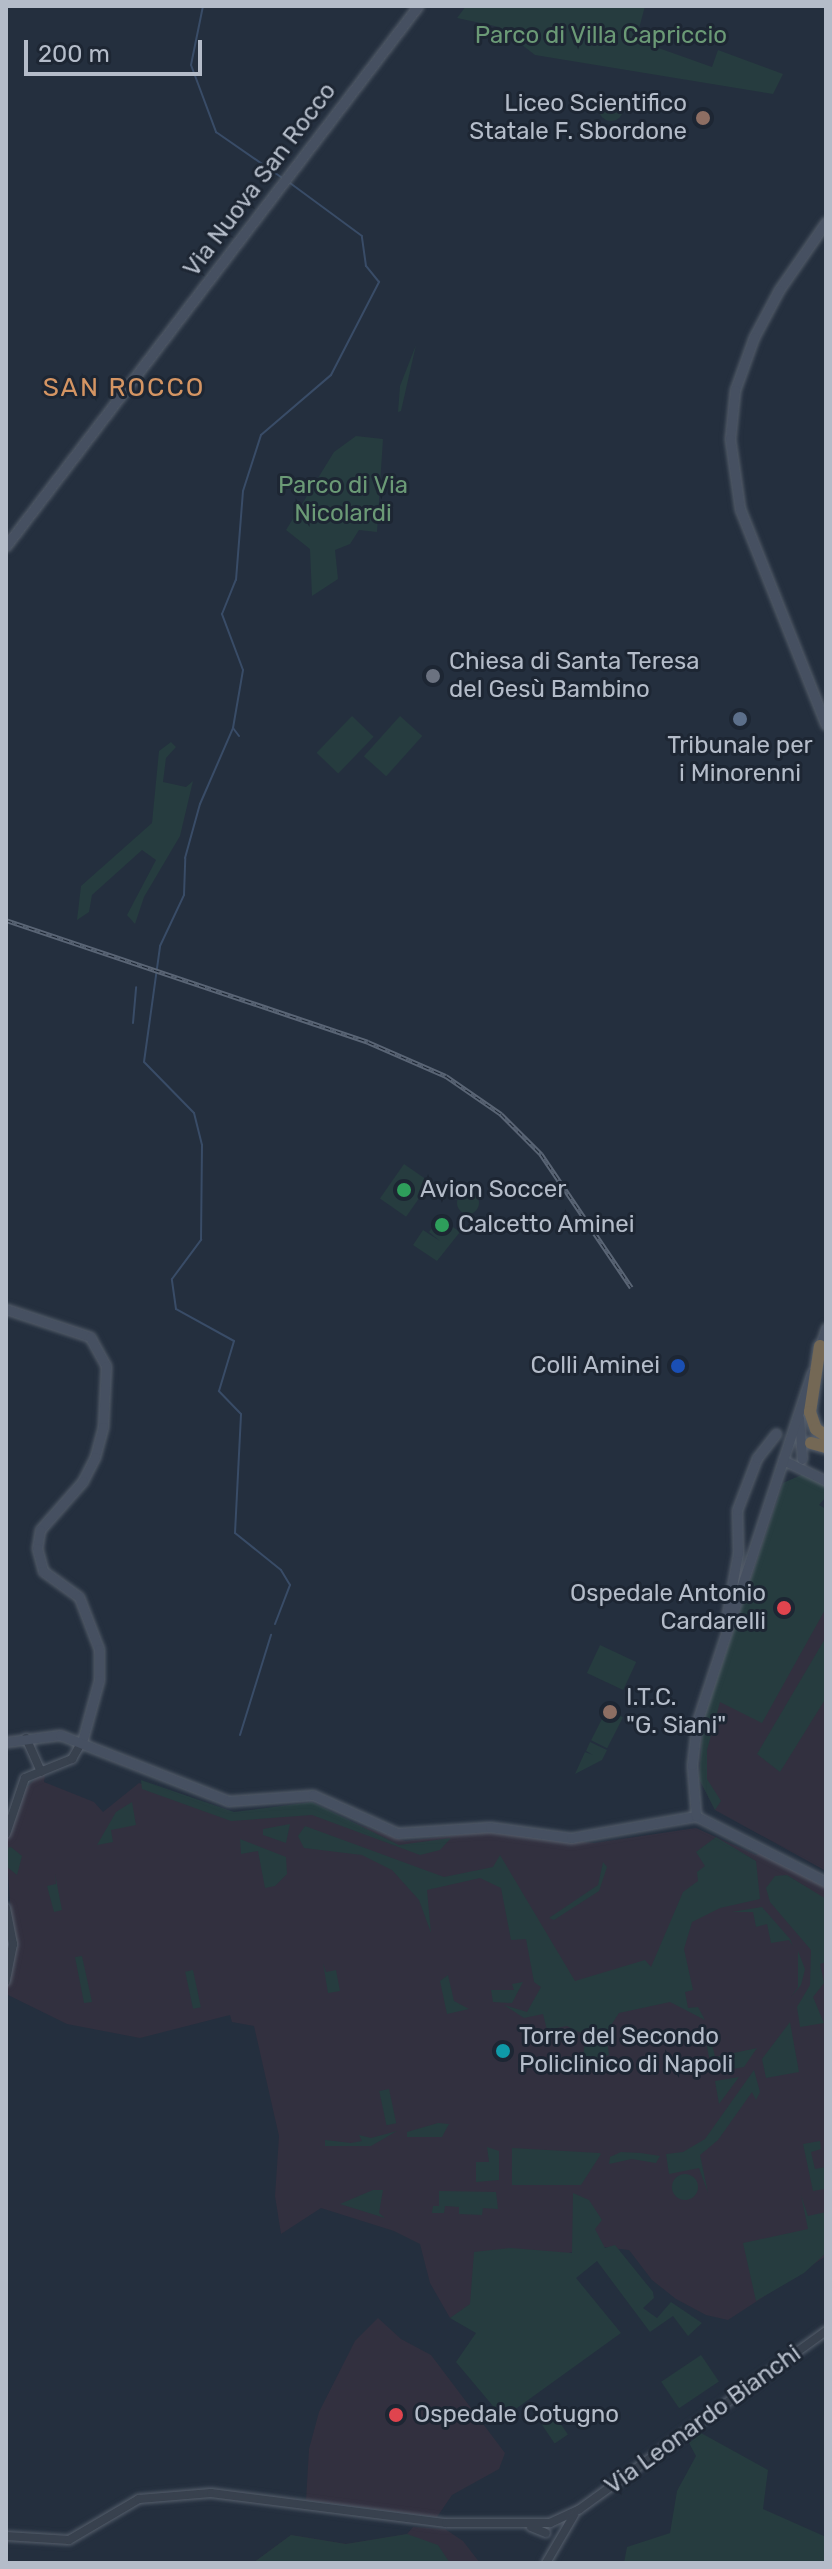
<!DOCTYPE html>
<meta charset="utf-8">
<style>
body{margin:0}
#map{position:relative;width:832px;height:2569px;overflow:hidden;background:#242f3e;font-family:Rubik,sans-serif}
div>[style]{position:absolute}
.medical>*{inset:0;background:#32303f}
.green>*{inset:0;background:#263c3f;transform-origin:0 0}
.round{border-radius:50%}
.stream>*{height:2px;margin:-1px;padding:0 1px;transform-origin:1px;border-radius:1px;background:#394c67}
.roads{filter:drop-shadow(0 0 2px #565f6c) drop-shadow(0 0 2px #565f6c)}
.tertiary>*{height:8px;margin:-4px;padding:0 4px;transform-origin:4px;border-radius:4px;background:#38414e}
.secondary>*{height:9px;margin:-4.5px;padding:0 4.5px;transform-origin:4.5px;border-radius:4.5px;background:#465061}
.motorway>*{height:12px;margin:-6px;padding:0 6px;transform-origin:6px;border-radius:6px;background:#746855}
.rail>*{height:5px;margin-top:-2.5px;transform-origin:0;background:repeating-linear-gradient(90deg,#1d2633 0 6px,#5a6575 0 12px);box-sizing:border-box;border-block:2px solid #5a6575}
.dots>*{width:22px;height:22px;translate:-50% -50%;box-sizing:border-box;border:4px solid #1d2633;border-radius:50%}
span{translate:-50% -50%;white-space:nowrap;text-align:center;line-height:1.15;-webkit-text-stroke:6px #1d2633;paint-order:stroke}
.park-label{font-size:24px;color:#6b9a76}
.poi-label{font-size:24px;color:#b4bcc9}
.right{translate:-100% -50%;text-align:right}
.left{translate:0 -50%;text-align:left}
.street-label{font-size:24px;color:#b4bcc9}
.neighbourhood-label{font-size:26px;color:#d59563;letter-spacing:2px}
.frame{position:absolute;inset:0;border:8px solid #b4bcc9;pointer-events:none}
.scale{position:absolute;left:24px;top:40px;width:178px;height:36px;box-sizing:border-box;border:4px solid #b4bcc9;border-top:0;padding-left:10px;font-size:24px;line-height:28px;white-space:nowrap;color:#b4bcc9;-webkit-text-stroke:6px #1d2633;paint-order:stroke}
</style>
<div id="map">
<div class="medical">
<i style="clip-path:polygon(826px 1517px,826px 1871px,715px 1810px,699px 1779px,703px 1721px,769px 1532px)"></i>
<i style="clip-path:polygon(39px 1775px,45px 1775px,44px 1782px,94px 1802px,103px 1812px,139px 1783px,232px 1815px,317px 1810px,405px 1841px,483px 1832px,594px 1843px,696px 1828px,756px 1855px,762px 1852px,826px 1888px,826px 2256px,728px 2320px,706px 2315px,676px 2299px,652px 2280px,629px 2250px,594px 2246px,565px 2254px,450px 2318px,430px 2283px,420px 2244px,394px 2231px,321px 2208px,281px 2234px,275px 2196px,279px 2136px,254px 2026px,232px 2022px,230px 2015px,140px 2038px,67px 2024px,6px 1994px,14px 1959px,6px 1843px,20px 1794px)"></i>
<i style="clip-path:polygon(378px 2318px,401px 2339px,431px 2355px,505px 2453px,499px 2469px,452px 2495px,437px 2517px,306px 2500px,309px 2449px,319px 2412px,355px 2341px)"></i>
<i style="clip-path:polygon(413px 2527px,445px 2529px,463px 2541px,480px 2563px,253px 2563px,291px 2535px,346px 2544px,407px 2534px)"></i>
</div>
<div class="green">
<i style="clip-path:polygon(466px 6px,645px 6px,636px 40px,712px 67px,718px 50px,783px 74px,773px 94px,535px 55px,499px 27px,457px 18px)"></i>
<i class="round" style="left:599px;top:97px;width:24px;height:24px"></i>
<i style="clip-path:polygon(416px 345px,401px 411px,398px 412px,400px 386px)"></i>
<i style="clip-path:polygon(356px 436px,383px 439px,377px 532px,359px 530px,350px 544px,335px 550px,338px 579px,312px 596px,310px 549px,286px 530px,334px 452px)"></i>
<i style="left:352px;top:716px;width:30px;height:51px;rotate:44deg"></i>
<i style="left:400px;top:716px;width:30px;height:54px;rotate:42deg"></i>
<i style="clip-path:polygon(171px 742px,176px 747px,166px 758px,163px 782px,186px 787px,193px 781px,180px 836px,144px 897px,135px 924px,127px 915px,156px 860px,142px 850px,92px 895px,89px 912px,77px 920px,81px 886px,152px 823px,159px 751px)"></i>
<i style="left:404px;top:1164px;width:32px;height:42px;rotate:35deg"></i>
<i class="round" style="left:457px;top:1192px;width:22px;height:22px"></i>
<i style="clip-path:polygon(440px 1218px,460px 1232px,437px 1261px,413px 1245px,423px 1230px,440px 1241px,429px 1232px)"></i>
<i style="clip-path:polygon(808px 1472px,826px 1483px,826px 1497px,819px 1505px,826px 1509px,826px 1608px,762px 1723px,720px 1702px,707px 1750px,707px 1779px,721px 1801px,715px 1810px,699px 1779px,703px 1721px,783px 1483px)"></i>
<i style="clip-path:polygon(826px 1637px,826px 1698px,780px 1772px,757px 1754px)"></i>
<i style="left:600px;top:1645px;width:40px;height:31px;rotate:25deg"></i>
<i style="left:607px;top:1709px;width:18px;height:35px;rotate:27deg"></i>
<i style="clip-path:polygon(590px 1742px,607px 1750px,602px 1760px,575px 1774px,585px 1752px,593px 1755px,586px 1751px)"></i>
<i style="clip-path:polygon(141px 1780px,234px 1812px,312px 1802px,399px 1845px,451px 1838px,440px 1850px,420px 1855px,312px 1815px,231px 1821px,142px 1789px)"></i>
<i style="clip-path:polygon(132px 1802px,136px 1825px,111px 1830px,113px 1842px,97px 1845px,116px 1812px)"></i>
<i style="clip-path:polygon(290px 1824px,286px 1843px,263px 1835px,263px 1829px)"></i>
<i style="clip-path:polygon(305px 1826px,444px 1877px,493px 1867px,500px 1855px,575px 1981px,645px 1960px,651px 1967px,683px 1892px,698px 1881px,697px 1872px,705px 1866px,696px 1852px,716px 1837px,756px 1861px,760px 1899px,720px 1908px,692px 1922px,684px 1949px,693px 1990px,685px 1992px,688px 2008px,698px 2007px,705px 2020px,670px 2002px,619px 2013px,606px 2033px,609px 2055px,583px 2063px,585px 2035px,567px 2026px,547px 2030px,543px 2014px,524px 2018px,504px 2005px,527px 2012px,541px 1987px,534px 1982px,526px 1939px,511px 1940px,501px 1888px,480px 1878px,427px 1890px,431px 1933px,419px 1900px,392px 1870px,362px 1855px,304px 1848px,298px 1836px)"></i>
<i style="clip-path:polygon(240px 1839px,286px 1857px,287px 1874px,275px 1886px,265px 1888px,258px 1851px,241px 1854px)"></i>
<i style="clip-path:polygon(11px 1847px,22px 1856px,17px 1875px,6px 1866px,6px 1848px)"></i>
<i style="clip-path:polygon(603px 1862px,607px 1867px,599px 1891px,554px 1920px,549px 1918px,598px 1885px)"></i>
<i style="clip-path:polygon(55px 1874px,62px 1910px,54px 1912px,47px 1886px,56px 1884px)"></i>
<i style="clip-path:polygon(787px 1875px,826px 1899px,826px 1962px,820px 1964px,824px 1983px,813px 1997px,824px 2023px,800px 2027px,797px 2007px,810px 1985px,811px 1950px,770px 1902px,766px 1888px,775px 1876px)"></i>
<i style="clip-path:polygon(762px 1907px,790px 1939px,793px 1946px,789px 1940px,771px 1943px,767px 1924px,756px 1927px,753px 1912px,732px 1912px)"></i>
<i style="clip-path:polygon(798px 1951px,805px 1969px,801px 1985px,791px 1997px,798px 1987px)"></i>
<i style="clip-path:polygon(82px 1956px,92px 2002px,84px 2003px,75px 1957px)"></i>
<i style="clip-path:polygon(323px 1963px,326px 1972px,336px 1970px,340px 1991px,328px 1993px)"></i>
<i style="left:193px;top:1970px;width:38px;height:8px;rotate:78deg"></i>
<i style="clip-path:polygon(448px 1975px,454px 2001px,469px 2009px,447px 2014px,440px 1981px)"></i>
<i style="clip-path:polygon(523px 1982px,512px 2003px,493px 2002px,491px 1990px,514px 1990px,512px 1984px)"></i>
<i style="clip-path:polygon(790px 2022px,799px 2072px,766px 2078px,762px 2059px)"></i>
<i style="clip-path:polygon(710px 2035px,715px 2057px,757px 2048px,744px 2067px,712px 2073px,705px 2036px)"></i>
<i style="clip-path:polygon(754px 2070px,760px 2092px,756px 2100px,752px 2092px,718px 2140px,700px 2155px,708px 2193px,699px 2168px,669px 2174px,666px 2154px,683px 2152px,705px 2139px)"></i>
<i style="clip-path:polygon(739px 2077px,719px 2104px,715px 2081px)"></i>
<i style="left:389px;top:2089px;width:35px;height:10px;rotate:78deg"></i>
<i style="clip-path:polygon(438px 2123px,449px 2124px,442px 2137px,407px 2137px,407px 2132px)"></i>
<i style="clip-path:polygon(397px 2131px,371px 2146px,325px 2146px,325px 2140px,351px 2143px,362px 2141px,359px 2135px,371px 2138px)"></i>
<i style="clip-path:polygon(820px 2141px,821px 2149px,811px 2152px,815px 2169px,826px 2167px,826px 2200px,824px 2189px,813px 2191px,803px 2144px)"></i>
<i style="clip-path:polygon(487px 2147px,499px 2151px,499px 2180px,476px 2182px,476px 2162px,489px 2162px)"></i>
<i style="clip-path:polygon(512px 2148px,599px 2153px,601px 2154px,581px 2185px,512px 2185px)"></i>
<i style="clip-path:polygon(621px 2152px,641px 2153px,660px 2156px,656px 2163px,632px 2159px,609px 2164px,610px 2157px)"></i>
<i class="round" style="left:672px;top:2174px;width:26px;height:26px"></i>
<i style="clip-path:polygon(373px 2190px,383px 2190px,379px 2213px,385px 2218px,340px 2204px)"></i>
<i style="clip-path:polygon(439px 2191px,496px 2192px,498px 2209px,483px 2208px,482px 2215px,459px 2214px,459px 2207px,445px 2206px,444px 2213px,432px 2213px,433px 2206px,439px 2206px)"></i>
<i style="clip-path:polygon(573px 2193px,589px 2200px,602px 2220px,595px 2229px,605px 2248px,615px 2245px,653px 2292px,654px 2298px,643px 2308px,657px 2318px,671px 2302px,702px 2323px,688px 2336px,673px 2316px,650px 2332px,597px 2261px,576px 2278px,621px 2333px,503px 2418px,456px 2362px,476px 2333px,450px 2318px,470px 2304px,474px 2252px,511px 2248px,572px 2253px)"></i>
<i style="clip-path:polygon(801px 2195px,808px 2216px,826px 2212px,826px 2253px,804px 2273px,756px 2301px,743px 2243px,808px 2229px)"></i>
<i style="left:701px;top:2355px;width:32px;height:48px;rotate:56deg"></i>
<i style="left:550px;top:2408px;width:32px;height:16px;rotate:56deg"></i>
<i style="clip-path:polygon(701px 2433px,768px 2470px,763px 2509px,826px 2537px,826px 2563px,624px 2563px,627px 2547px,670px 2533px,677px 2491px,696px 2456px,689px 2443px)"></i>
<i style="clip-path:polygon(407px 2534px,438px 2545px,450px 2563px,253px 2563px,291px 2535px,346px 2544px)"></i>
</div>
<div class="stream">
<i style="left:203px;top:6px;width:60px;rotate:101.5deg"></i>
<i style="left:191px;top:65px;width:72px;rotate:69.5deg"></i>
<i style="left:216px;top:132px;width:79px;rotate:34.7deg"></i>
<i style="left:233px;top:728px;width:10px;rotate:53deg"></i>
<i style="left:133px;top:1023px;width:36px;rotate:-85deg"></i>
<i style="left:275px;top:1624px;width:42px;rotate:-69deg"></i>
<i style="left:290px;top:1585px;width:17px;rotate:-121deg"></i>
<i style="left:281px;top:1570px;width:59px;rotate:-141.2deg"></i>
<i style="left:235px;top:1533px;width:119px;rotate:-87.1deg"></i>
<i style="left:241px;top:1414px;width:32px;rotate:-134deg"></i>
<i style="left:219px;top:1391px;width:52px;rotate:-73.3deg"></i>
<i style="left:234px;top:1341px;width:66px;rotate:-151.1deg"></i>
<i style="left:176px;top:1309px;width:30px;rotate:-98deg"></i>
<i style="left:172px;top:1279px;width:49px;rotate:-53.4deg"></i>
<i style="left:201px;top:1240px;width:95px;rotate:-89.4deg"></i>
<i style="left:202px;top:1145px;width:33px;rotate:-104deg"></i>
<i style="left:194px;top:1113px;width:71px;rotate:-134.4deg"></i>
<i style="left:144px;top:1062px;width:117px;rotate:-82.1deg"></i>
<i style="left:160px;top:946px;width:56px;rotate:-64.8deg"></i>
<i style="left:184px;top:895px;width:37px;rotate:-88deg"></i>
<i style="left:185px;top:858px;width:56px;rotate:-74.5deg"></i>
<i style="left:200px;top:804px;width:83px;rotate:-66.5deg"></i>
<i style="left:233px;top:728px;width:59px;rotate:-80.2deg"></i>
<i style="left:243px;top:670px;width:60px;rotate:-110.6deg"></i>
<i style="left:222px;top:614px;width:37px;rotate:-68deg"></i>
<i style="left:236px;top:580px;width:89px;rotate:-85.5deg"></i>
<i style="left:243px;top:491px;width:59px;rotate:-72.2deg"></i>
<i style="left:261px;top:435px;width:92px;rotate:-40.6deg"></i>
<i style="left:331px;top:375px;width:105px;rotate:-62.7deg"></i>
<i style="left:379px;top:282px;width:21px;rotate:-129deg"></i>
<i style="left:366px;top:266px;width:30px;rotate:-98deg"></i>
<i style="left:362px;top:236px;width:89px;rotate:-143.6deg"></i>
<i style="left:240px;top:1735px;width:105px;rotate:-72.8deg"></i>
</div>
<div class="roads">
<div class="tertiary">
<i style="left:26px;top:1738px;width:37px;rotate:66deg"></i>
<i style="left:6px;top:1834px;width:59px;rotate:-71.3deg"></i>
<i style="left:25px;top:1778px;width:51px;rotate:-22deg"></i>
<i style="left:72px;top:1759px;width:20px;rotate:-60deg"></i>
<i style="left:6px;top:1908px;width:37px;rotate:79deg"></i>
<i style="left:13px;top:1944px;width:38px;rotate:101deg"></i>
<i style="left:531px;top:2527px;width:16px;rotate:22deg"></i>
<i style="left:6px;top:2536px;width:63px;rotate:3.6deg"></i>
<i style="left:69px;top:2540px;width:81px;rotate:-30.4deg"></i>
<i style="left:139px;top:2499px;width:72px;rotate:-4.8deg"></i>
<i style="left:211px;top:2493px;width:237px;rotate:7.3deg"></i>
<i style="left:446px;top:2523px;width:104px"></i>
<i style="left:550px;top:2523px;width:33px;rotate:-25deg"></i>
<i style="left:580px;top:2509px;width:304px;rotate:-35.9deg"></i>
<i style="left:546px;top:2563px;width:56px;rotate:-59.7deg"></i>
</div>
<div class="secondary">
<i style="left:826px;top:222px;width:83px;rotate:124.7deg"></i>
<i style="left:779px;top:290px;width:53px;rotate:118deg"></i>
<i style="left:754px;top:337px;width:56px;rotate:109.7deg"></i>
<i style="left:735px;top:390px;width:49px;rotate:95.8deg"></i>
<i style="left:730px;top:439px;width:71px;rotate:81.9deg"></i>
<i style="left:740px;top:509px;width:232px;rotate:68.3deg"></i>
<i style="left:6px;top:546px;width:679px;rotate:-52.66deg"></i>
<i style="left:6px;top:1309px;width:89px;rotate:18.4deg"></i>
<i style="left:90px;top:1337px;width:33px;rotate:61deg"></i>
<i style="left:106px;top:1366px;width:61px;rotate:92.8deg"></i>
<i style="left:103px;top:1427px;width:31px;rotate:105deg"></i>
<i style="left:95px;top:1457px;width:27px;rotate:117deg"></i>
<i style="left:83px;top:1481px;width:65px;rotate:131.3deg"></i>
<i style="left:40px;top:1530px;width:18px;rotate:99deg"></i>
<i style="left:37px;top:1548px;width:24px;rotate:75deg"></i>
<i style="left:43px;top:1571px;width:44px;rotate:35.8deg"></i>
<i style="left:79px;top:1597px;width:56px;rotate:69deg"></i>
<i style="left:99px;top:1649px;width:31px;rotate:90deg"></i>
<i style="left:99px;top:1680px;width:64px;rotate:105.3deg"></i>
<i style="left:819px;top:1350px;width:23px;rotate:-72deg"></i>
<i style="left:799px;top:1418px;width:41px;rotate:85.8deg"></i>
<i style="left:783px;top:1460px;width:48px;rotate:26deg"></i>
<i style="left:727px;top:1614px;width:62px;rotate:-79.8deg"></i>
<i style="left:738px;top:1553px;width:43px;rotate:-91.3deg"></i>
<i style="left:737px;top:1510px;width:56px;rotate:-69deg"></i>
<i style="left:757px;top:1458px;width:31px;rotate:-52deg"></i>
<i style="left:6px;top:1742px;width:54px;rotate:-7.4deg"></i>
<i style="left:60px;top:1735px;width:180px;rotate:21.4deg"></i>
<i style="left:228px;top:1801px;width:85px;rotate:-4deg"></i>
<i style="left:313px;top:1795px;width:92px;rotate:24.3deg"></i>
<i style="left:397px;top:1833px;width:93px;rotate:-3.7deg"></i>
<i style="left:490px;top:1827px;width:82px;rotate:7.7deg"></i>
<i style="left:571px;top:1838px;width:127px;rotate:-10deg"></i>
<i style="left:696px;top:1816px;width:146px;rotate:26.9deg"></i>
<i style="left:696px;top:1816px;width:51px;rotate:-94.5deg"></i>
<i style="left:692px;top:1765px;width:43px;rotate:-83.4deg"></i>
<i style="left:697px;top:1722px;width:368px;rotate:-71.8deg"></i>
</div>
<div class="motorway">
<i style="left:820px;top:1346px;width:67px;rotate:98.6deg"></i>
<i style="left:810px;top:1412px;width:18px;rotate:71deg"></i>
<i style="left:816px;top:1429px;width:12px;rotate:35deg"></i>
<i style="left:811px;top:1443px;width:16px;rotate:15deg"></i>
</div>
</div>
<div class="rail">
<i style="left:6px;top:920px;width:382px;rotate:18.6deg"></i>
<i style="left:368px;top:1042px;width:85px;rotate:23.6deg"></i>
<i style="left:446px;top:1076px;width:67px;rotate:34.6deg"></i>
<i style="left:501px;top:1114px;width:57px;rotate:45deg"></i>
<i style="left:541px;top:1154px;width:161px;rotate:55.9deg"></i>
</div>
<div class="dots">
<i style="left:703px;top:118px;background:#8d6e63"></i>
<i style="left:433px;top:676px;background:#6b7280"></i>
<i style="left:740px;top:719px;background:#5c6f8a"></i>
<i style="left:404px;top:1190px;background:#2e9e5b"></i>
<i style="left:442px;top:1225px;background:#2e9e5b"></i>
<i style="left:678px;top:1366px;background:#1a4fb4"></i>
<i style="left:784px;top:1608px;background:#e0444e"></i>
<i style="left:610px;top:1712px;background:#8d6e63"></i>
<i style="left:503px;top:2051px;background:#0f9aa8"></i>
<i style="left:396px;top:2415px;background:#e0444e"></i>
</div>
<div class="park-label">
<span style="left:601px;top:36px">Parco di Villa Capriccio</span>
<span style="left:343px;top:500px">Parco di Via<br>Nicolardi</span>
</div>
<div class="poi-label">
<span class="right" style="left:687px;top:118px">Liceo Scientifico<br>Statale F. Sbordone</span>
<span class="left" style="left:449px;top:676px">Chiesa di Santa Teresa<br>del Gesù Bambino</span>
<span style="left:740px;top:760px">Tribunale per<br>i Minorenni</span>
<span class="left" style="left:420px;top:1190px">Avion Soccer</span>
<span class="left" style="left:458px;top:1225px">Calcetto Aminei</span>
<span class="right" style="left:660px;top:1366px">Colli Aminei</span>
<span class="right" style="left:766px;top:1608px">Ospedale Antonio<br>Cardarelli</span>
<span class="left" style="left:626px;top:1712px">I.T.C.<br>"G. Siani"</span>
<span class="left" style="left:519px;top:2051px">Torre del Secondo<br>Policlinico di Napoli</span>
<span class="left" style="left:414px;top:2415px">Ospedale Cotugno</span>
</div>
<div class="street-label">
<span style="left:260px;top:180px;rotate:-53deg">Via Nuova San Rocco</span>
<span style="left:703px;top:2420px;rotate:-36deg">Via Leonardo Bianchi</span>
</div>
<div class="neighbourhood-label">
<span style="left:124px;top:388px">SAN ROCCO</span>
</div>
<div class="frame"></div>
<div class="scale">200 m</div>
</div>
